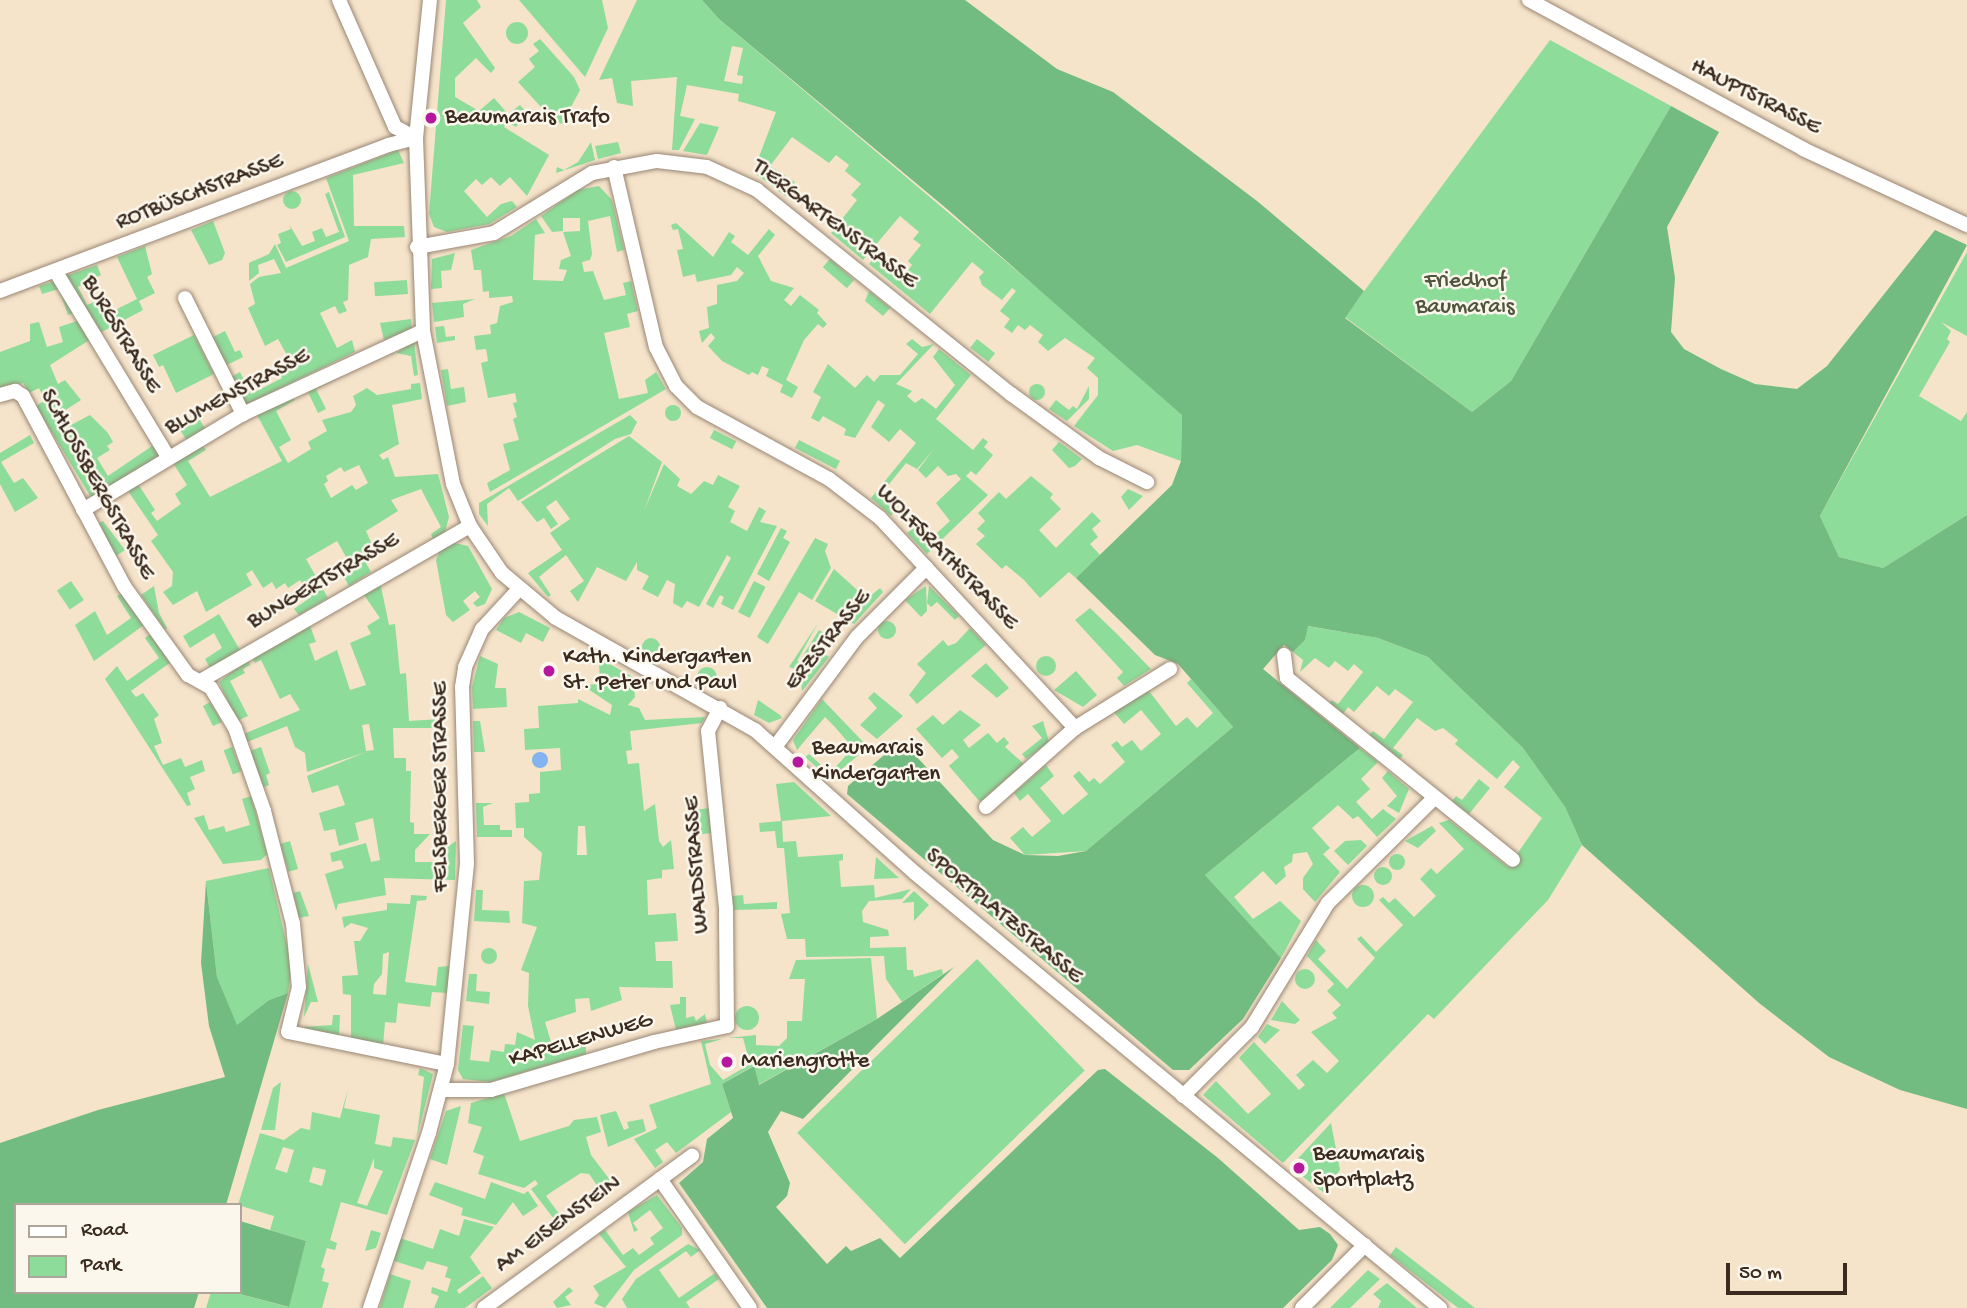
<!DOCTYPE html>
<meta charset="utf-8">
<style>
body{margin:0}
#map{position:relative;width:1967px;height:1308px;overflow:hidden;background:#f5e3ca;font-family:"Gochi Hand",sans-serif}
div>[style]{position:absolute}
.green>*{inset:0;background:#8edc9a;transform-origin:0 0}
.round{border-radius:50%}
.forest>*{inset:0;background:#72bc82}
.water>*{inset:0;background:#84b4ef}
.roads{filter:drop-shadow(0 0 2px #988674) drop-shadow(0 0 2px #988674)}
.minor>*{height:14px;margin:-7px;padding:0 7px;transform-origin:7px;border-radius:7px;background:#fff}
.dots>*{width:19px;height:19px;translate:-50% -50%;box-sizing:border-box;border:4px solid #fbf7ec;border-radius:50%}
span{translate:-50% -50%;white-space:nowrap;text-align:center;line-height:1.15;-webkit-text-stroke:5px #fbf7ec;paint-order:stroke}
.street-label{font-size:23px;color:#3b2a1e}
.poi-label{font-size:23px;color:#3b2a1e}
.left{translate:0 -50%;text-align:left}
.park-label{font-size:23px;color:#50563d}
.legend{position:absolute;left:14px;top:1203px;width:228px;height:91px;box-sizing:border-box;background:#fbf7ec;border:2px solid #aea59a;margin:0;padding:9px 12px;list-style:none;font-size:21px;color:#3b2a1e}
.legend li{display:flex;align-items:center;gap:14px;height:35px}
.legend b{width:35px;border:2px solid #aea59a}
.scale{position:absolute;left:1726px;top:1263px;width:121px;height:32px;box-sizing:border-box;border:4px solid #3b2a1e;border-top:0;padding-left:9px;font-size:21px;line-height:24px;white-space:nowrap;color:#3b2a1e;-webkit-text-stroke:5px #fbf7ec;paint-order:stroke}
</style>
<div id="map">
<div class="green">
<i style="clip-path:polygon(446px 0,477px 0,481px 7px,463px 23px,495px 68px,491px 73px,476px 58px,455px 78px,455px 97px,479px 111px,494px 98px,508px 114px,520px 105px,527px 113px,516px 127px,507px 122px,504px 127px,549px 155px,527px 196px,510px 177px,500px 186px,491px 177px,482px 185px,476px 179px,464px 191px,487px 217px,501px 204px,512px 201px,517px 207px,489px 224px,447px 232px,434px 227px,429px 214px)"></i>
<i style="clip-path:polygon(519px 0,602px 0,608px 28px,585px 77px)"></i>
<i style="clip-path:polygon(evenodd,637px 0,702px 0,719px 19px,1164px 395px,1182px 415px,1181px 461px,1137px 445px,1113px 451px,1074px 426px,1098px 395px,1098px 378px,1087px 368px,1095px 358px,1065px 338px,1048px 351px,1038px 342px,1043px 335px,1030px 325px,1025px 330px,1018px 325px,1012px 333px,1004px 327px,1010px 319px,1000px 311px,1016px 291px,1012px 288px,1002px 300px,982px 285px,979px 277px,984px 272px,972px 262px,930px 314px,869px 264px,876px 255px,903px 277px,912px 265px,908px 261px,921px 245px,913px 239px,919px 232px,900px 216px,863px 260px,831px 233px,857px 200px,851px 195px,861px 184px,845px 171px,849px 165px,836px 155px,829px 163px,792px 137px,770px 166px,795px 182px,785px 196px,756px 174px,766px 160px,759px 157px,776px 112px,738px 101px,739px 94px,687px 85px,680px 116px,695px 119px,679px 150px,672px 150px,677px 77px,631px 81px,633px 106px,617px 103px,612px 78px,599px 80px,637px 0,732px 46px,743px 48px,737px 75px,743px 76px,742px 84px,724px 81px,732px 46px)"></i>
<i class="round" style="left:506px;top:22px;width:22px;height:22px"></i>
<i style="clip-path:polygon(540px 39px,574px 77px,580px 90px,562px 124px,552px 119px,518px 82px,535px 67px,529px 59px,539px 51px,533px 44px)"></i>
<i style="clip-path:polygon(1550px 40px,1671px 106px,1511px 381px,1472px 412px,1345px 317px)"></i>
<i style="clip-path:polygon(700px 123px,719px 127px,707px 155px,683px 151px)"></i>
<i style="clip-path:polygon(591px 142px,595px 160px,556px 173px,557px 167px,564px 170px,578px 162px)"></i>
<i style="clip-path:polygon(618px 142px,621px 153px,598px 159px,595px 146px)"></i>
<i style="clip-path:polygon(398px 150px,404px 163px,353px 175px,354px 226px,404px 226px,405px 237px,371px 239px,368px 257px,349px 265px,348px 300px,343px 302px,347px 311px,339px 314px,335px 306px,320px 313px,337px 348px,352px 340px,355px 352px,245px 405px,231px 377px,240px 372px,251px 394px,282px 378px,275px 364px,288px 357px,278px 339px,265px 346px,248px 308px,255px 304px,250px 284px,259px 277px,281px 273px,274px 259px,258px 265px,259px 273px,249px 281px,249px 263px,269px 254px,275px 244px,286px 268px,349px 241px,326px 178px)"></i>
<i style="clip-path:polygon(599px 186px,612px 200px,624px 250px,617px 252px,610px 216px,588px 221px,592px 254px,590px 260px,582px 262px,584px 272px,593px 271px,604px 300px,626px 295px,623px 283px,631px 281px,638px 311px,627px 314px,630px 327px,604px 333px,619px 399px,648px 393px,645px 380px,656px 372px,666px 389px,490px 492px,487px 483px,510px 470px,503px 444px,519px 440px,513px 419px,517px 417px,513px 403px,517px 402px,515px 393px,488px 398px,481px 363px,488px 361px,486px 349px,476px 350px,474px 336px,491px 334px,490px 325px,497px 323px,500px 306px,513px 302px,512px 296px,489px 298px,489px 291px,483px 292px,481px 270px,474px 270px,471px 250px,511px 236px,536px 219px,545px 233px,535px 235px,533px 280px,563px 281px,567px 270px,559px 269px,561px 260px,571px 256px,563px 232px,580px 231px,580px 218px,563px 218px,563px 231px,552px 232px,541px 216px,578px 190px)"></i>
<i class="round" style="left:283px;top:191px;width:18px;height:18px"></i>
<i style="clip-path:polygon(329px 192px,345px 237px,286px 262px,277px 245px,281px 243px,278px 234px,291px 229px,289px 224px,302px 246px,315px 241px,312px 232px,322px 228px,326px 237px,339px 232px,325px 194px)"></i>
<i style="clip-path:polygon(213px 221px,225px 253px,222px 260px,209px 265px,191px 230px)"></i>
<i style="clip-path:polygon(676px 223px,713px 257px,729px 232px,735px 236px,731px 242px,748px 255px,769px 229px,775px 235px,758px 256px,771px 281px,794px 288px,784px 300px,791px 306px,800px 295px,819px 310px,817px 313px,827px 324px,823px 328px,818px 324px,804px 340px,786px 380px,798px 387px,792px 398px,780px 392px,783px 385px,766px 376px,769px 369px,762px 366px,758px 375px,752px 372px,749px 375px,722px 361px,708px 346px,715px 338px,711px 333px,702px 343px,699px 331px,709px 328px,707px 307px,717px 304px,717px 285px,737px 281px,744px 273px,737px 267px,731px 275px,697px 282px,695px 274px,683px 277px,677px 250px,683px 249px,678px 229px,673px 230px,671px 225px)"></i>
<i style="clip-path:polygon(145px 246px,152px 274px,147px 277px,155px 293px,139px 301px,143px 310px,100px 333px,66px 276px,97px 265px,101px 275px,78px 287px,87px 305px,104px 298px,111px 312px,137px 299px,117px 257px)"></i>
<i style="clip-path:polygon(1967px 252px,1967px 336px,1941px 322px,1951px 331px,1947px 339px,1950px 342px,1919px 396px,1961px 421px,1967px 412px,1967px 515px,1883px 568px,1839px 557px,1820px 516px)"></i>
<i style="clip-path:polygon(455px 253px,451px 270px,441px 271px,442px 288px,431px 289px,432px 259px)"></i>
<i style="left:830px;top:259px;width:32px;height:11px;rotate:41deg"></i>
<i style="left:407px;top:280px;width:14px;height:33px;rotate:86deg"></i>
<i style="clip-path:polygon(56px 281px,91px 339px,50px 365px,58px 384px,65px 380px,81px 400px,61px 413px,69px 426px,90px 415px,108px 433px,113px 442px,107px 446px,110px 450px,97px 458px,108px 476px,155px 444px,161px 454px,92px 499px,36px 406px,45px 400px,39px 388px,29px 393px,23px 383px,0 390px,0 352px,30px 341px,30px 324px,39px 322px,47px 347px,63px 342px,59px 327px,77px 321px,75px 313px,68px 315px,59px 289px,42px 294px,39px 286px)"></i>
<i style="clip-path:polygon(869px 291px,890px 308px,883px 316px,865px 301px)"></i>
<i style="clip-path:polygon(475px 299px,463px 304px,464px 317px,434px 322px,432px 303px)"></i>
<i style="clip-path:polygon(411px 319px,412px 329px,384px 340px,380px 323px)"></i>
<i style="clip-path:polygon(444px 326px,446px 337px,455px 336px,455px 340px,437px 343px,435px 327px)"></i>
<i style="clip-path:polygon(225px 331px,235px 352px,240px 350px,243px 357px,225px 366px,211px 338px)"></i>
<i style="clip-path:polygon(194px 335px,214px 374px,176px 393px,163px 365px,159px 367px,153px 355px)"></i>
<i style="clip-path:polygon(912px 339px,922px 347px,934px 344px,896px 384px,912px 391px,907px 396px,915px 403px,922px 398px,936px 409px,955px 385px,933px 357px,939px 349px,971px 375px,936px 419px,973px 450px,983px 438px,988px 442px,984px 447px,993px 455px,976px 475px,971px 471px,966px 476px,988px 495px,927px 554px,907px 533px,915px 527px,928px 541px,950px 521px,936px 503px,961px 479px,956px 474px,948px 476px,938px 466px,926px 478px,918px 470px,934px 449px,917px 469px,906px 463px,882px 493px,898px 508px,891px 516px,871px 498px,916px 443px,900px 429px,889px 442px,871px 427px,885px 405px,878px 400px,855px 438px,844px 435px,846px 429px,823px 416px,819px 422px,811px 418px,821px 397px,813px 392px,828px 364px,855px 388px,867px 375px,874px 382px,880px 375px,900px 375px,918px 354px,906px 344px)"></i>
<i style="left:977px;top:339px;width:23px;height:11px;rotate:38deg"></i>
<i style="clip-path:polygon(414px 342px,418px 375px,414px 376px,411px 356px,396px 353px)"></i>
<i style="clip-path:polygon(448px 369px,451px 389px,464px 387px,466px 402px,447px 406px,441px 370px)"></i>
<i style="clip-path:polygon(341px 371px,343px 376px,316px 389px,326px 409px,318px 413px,306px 388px)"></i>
<i style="clip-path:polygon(evenodd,420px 383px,422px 399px,392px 405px,399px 444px,379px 455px,383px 460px,388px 457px,395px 477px,438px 474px,449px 517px,445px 532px,433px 539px,431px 534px,441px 527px,421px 489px,391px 500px,398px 511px,366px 531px,373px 547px,361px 554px,371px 572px,349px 586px,344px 577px,354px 571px,337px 541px,306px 559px,328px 598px,299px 615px,294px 609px,311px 597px,300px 580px,288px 588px,285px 583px,276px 589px,272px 582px,263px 588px,252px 570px,246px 574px,252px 585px,206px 612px,197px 591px,173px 605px,163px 592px,172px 586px,173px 572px,151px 541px,158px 535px,128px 491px,138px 484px,155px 510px,151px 513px,157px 521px,181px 504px,175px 494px,187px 485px,173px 463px,203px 446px,206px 450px,188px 461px,210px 497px,282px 461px,257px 415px,292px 396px,295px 400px,276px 411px,291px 440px,279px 447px,288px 463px,311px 449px,308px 442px,327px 431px,322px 420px,351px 412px,356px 405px,353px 396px,367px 388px,377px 395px,411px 389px,411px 384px,420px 383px,359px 465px,368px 483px,356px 490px,352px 485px,331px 498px,324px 484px,328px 481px,326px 476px,341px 467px,344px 472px,359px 465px)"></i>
<i class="round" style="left:1029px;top:384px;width:16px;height:16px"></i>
<i style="clip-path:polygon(1089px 386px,1089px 399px,1067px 421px,1049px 409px,1056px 400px,1069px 410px,1073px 406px,1077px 409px)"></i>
<i class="round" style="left:665px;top:405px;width:16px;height:16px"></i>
<i style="clip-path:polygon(630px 415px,637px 422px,631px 434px,615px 439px,518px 501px,509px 488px,487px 504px,488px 526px,479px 514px,479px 503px)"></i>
<i style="left:198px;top:417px;width:13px;height:22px;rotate:58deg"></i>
<i style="left:714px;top:430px;width:25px;height:9px;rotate:27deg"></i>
<i style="clip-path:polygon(30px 435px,34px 443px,1px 462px,14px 483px,23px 478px,38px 498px,15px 512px,0 484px,0 453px)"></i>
<i style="clip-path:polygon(629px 436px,662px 462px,644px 511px,664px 464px,680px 479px,677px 486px,691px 494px,704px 481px,713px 485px,718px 475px,740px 486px,728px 507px,735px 511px,730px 522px,747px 531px,759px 507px,766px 511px,760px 522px,777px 526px,733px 610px,721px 604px,724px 597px,720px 595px,713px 608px,706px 604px,731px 558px,727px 555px,699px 607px,687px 601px,682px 608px,673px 603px,675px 584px,667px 580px,658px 597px,642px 589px,649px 576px,637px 570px,637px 562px,626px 581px,597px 567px,578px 602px,570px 591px,584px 581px,566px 555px,539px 577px,551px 595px,548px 597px,528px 573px,562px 550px,550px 533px,570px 519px,556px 500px,546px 507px,558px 524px,551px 529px,544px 518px,537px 522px,521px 502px)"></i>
<i style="left:799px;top:440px;width:46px;height:9px;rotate:27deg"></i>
<i style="clip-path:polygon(1059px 442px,1082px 459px,1075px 466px,1069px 468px,1052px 450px)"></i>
<i style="clip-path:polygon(1031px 476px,1053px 494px,1050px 498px,1061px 509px,1039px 530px,1056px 548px,1092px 512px,1101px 521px,1092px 529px,1098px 537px,1090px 544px,1100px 555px,1076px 578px,1069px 572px,1040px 598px,1024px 580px,1006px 565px,1002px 569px,976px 544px,985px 536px,977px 529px,985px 521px,978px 513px,999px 492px,1006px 499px)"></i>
<i style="clip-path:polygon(1128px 489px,1143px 496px,1129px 510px,1121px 497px)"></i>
<i style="clip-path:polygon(103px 521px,125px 550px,116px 556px,95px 526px)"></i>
<i style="clip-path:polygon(781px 528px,787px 531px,783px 538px,790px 542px,769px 581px,757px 574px)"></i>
<i style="clip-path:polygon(815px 538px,828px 544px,825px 551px,831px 568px,812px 600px,799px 592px,768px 644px,757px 637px)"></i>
<i style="clip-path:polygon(455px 543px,468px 546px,492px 589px,485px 604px,477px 607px,473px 603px,480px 597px,475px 591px,463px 601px,470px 610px,453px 622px,446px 615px,436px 560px,440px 550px)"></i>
<i style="clip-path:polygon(834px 569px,867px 599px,880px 588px,883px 592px,854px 624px,815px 601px)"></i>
<i style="left:71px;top:581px;width:23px;height:17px;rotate:56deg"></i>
<i style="left:754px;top:581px;width:13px;height:35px;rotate:27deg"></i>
<i style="clip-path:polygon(evenodd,380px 582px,389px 625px,395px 624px,400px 674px,406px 673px,409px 721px,440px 719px,441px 728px,393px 728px,394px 758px,406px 758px,406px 771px,411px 771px,410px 822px,414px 823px,414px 834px,430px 834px,415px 850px,415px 862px,444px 862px,444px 849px,456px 841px,455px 880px,384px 878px,386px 895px,338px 904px,336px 911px,325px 874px,344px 868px,341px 860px,332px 862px,330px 853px,366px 843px,371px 862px,380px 860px,373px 818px,355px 823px,359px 840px,339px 846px,335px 829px,324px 831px,319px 813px,345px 805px,338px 785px,312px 793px,307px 776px,366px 752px,307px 772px,305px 753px,295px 747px,287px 726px,247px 742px,244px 734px,300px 710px,290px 694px,280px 699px,261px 660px,255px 663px,252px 657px,309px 623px,316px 642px,309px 644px,315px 661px,337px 650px,350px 690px,366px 685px,350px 643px,371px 634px,367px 626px,380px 618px,362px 592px,380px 582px,369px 724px,374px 750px,366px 751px,362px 725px,369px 724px)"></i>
<i style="clip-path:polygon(154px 586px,159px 613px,167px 628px,165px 630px,141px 595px)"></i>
<i style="clip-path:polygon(926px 586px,927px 611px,921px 617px,905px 600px)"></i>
<i style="clip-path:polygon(929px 586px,959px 616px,955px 620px,937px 602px,931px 607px,927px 603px)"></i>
<i style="clip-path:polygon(122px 593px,144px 625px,94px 661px,75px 625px,95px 611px,107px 635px,131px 618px,117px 596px)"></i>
<i style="clip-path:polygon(1090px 608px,1118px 635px,1151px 669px,1124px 686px,1117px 678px,1123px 672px,1075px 620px)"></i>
<i style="clip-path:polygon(519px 612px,550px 628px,543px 642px,526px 633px,521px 643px,496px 630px,504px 618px)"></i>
<i style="clip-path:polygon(219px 614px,240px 650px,210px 668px,205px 659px,222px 648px,214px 633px,190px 648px,183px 636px)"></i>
<i class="round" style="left:878px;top:621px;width:18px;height:18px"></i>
<i style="clip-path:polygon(818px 623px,797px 661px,806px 666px,801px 671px,789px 667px)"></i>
<i style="clip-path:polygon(1307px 626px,1378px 638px,1428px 657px,1523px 748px,1565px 807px,1582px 845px,1548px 900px,1434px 1019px,1428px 1014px,1283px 1163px,1203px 1095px,1216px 1081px,1248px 1114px,1271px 1094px,1239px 1058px,1254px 1042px,1299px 1090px,1305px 1085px,1296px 1075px,1313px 1060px,1327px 1073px,1339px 1061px,1311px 1032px,1337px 1018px,1332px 1013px,1341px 1005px,1327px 991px,1334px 984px,1307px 956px,1316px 940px,1326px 951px,1318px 959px,1347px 989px,1375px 958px,1357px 939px,1361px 936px,1376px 952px,1403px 925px,1379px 900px,1383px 897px,1389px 903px,1395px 898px,1414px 917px,1436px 896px,1420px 879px,1431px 868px,1437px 874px,1464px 849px,1439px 823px,1449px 820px,1508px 867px,1542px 818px,1504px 787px,1520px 767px,1513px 760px,1497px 779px,1455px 744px,1458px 740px,1443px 728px,1435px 731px,1417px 718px,1393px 748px,1403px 755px,1400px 759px,1369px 735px,1373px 731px,1384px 739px,1413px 702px,1395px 689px,1389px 696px,1377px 686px,1354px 712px,1348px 707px,1343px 714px,1329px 703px,1332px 700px,1338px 704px,1363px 672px,1354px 664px,1348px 671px,1335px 661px,1329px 668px,1315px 658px,1300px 672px,1303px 660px,1293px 652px,1305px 640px)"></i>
<i style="clip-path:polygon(970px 628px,986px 645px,917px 704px,909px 695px,926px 673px,917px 664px,943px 640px,948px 646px,956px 643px)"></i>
<i style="left:819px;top:630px;width:9px;height:36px;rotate:32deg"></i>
<i style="clip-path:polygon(150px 634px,171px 662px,131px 691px,136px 697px,143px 693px,159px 715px,154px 719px,162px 743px,154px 746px,163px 765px,181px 758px,185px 767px,202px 760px,205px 771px,190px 777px,195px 789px,187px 793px,191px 805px,187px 806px,105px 679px,117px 666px,127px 681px,159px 658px,145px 638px)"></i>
<i class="round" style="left:642px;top:638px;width:18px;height:18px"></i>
<i style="clip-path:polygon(826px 643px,822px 652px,829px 657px,802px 691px,800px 675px)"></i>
<i style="clip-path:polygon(evenodd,584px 650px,633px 677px,635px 697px,628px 705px,639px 708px,645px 720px,705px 717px,702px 723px,630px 731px,632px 750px,626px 751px,628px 764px,639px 763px,644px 811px,655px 804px,659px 841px,663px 847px,671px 840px,674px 869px,662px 870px,662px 878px,647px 880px,648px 915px,676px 913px,678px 941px,655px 942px,656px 961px,672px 961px,673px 988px,619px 987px,622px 1000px,591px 1011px,589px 998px,575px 999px,576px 1012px,545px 1022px,554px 1052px,586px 1043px,586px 1054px,490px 1082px,463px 1079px,458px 1070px,463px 1025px,474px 1026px,470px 1060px,489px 1062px,491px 1050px,504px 1052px,505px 1044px,515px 1045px,517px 1032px,535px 1040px,528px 1006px,529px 973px,521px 970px,537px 927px,522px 923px,524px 881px,539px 880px,542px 853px,524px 837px,524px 828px,516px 828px,515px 803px,529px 802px,529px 794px,540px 793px,540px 772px,561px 770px,560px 748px,525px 750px,524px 729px,539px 728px,538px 706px,578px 703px,578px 699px,610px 715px,612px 705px,582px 685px,600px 684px,599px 664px,589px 664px,581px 655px,584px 650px,578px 826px,585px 826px,587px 855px,577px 855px,578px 826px)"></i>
<i style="clip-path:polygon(480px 656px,498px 664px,495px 688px,506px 688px,507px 707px,473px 709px,472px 687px)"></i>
<i class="round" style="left:1036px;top:656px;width:20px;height:20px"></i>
<i style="clip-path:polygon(248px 659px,250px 665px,243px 669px,245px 673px,230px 681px,248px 716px,237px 721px,219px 682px)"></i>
<i style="clip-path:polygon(986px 663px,1009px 688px,997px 698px,971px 676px)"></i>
<i class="round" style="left:697px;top:667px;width:20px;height:20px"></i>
<i style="clip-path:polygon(1076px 671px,1097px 695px,1083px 707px,1054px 690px)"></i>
<i style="clip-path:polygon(1191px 679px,1233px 727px,1086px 851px,1025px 855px,1010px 838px,1023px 827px,1032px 837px,1051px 821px,1028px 794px,1020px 801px,1014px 793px,1046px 765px,1054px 776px,1040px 788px,1063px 815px,1088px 794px,1073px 776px,1079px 771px,1089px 782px,1094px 778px,1100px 784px,1125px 762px,1111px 745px,1117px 741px,1122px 747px,1132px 740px,1141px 751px,1161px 734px,1141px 710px,1124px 724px,1114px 712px,1149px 691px,1176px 726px,1187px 717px,1197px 728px,1213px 713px,1187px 683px)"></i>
<i style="clip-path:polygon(874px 692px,903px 716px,877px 739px,860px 725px,877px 708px,868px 698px)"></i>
<i style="clip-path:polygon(822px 699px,868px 747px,830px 779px,805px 757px,809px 754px,830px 773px,853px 748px,834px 726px,825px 717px,797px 750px,793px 740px)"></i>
<i style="clip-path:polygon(758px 700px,780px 715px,782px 718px,769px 723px,754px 715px)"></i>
<i style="clip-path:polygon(210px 702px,222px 722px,213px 726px,203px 706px)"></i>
<i style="clip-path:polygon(960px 710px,981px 725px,963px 740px,969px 748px,988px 733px,997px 743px,1004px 737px,1009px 743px,1005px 747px,1024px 764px,980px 802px,949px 766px,959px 757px,952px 749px,942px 758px,916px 729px,933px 715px,943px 725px)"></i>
<i style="clip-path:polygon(473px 721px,480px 721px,485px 752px,474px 752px)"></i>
<i style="clip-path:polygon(1043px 721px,1049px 742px,1026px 759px,1022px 754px,1042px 738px,1032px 726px)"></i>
<i style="left:232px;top:747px;width:26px;height:9px;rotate:69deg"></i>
<i style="clip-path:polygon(261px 747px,270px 773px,266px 775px,269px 785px,262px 788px,250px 751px)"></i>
<i style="clip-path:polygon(1360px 748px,1378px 762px,1361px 779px,1370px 789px,1356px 802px,1372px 819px,1383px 809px,1396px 819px,1377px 837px,1358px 816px,1353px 819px,1338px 805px,1312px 828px,1330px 848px,1323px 854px,1340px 872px,1315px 902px,1303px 889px,1303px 878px,1313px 864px,1307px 852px,1293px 854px,1292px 862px,1284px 867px,1286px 876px,1276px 885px,1263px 871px,1234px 897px,1253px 919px,1280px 901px,1301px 921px,1281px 958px,1205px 875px)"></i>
<i style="clip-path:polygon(1388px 771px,1409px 789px,1399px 813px,1387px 806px,1397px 796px,1382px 778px)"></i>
<i style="clip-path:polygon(1479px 779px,1490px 788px,1469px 814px,1452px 801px,1456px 796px,1462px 800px)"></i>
<i style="clip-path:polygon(794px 782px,831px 816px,782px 821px,783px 842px,796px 841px,798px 857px,843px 854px,843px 860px,839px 861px,841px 887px,874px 885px,875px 898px,911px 889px,902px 899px,869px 901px,862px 911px,863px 922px,888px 930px,889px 936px,870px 937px,870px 948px,906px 947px,907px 970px,913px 970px,914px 977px,942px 969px,943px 974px,902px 1002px,886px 979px,884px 956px,806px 957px,805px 939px,787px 939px,781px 914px,790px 913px,784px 848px,777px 848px,775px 831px,760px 832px,759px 823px,781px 821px,776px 784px)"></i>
<i style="clip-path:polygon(251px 796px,267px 854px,261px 860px,223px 864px,194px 818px,204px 815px,209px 830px,224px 826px,226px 832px,250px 825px,242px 799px)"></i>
<i style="clip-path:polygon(476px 803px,493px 803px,483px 807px,484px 825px,500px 825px,500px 830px,512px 830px,512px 837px,477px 837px)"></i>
<i style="left:710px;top:808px;width:25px;height:12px;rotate:83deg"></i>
<i style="clip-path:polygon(1432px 826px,1436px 831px,1418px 848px,1405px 841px)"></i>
<i style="clip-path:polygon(1361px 840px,1367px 846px,1348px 865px,1334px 851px,1345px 841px)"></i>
<i style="left:290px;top:841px;width:29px;height:10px;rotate:74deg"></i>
<i class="round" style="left:1389px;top:854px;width:16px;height:16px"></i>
<i style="clip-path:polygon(876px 857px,899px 878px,874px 879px)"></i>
<i class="round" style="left:1374px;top:867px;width:18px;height:18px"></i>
<i style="clip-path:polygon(269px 868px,292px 967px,288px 993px,269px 1000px,237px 1026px,217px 977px,206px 881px)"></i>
<i class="round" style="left:1352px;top:885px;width:22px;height:22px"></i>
<i style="clip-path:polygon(476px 890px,483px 890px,482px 910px,509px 911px,510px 923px,474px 921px)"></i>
<i style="clip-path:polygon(300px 891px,309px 916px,299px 918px,293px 893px)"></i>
<i style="clip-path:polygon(914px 891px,929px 905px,914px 921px,914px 902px,902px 903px)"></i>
<i style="clip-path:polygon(evenodd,411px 895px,427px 896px,426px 900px,417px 901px,405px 982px,436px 986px,438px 967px,450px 966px,447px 993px,432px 992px,430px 1007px,398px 1003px,396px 1023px,385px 1022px,383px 1046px,351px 1039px,351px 995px,343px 994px,342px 976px,358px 975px,354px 941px,360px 941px,368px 928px,351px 923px,344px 928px,342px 917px,387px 910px,387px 903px,410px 904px,411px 895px,389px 952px,386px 995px,373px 994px,374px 984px,382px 974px,383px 954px,389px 952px)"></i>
<i style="clip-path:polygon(743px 895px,744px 904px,777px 902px,777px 909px,733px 910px,732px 896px)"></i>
<i class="round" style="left:481px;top:948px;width:16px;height:16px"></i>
<i style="clip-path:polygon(871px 958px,877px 1019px,758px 1085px,753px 1066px,722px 1084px,731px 1112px,676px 1153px,667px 1142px,655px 1150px,663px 1162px,655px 1168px,634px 1139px,657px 1128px,649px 1105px,711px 1084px,701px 1041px,722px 1039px,705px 1044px,710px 1065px,723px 1080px,750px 1064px,743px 1038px,728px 1038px,756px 1035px,756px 1045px,779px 1046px,787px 1038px,787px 1021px,802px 1021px,805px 979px,789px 979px,796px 960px)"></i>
<i style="left:977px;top:959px;width:155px;height:250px;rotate:46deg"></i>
<i style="clip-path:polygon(308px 964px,318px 1002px,311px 1002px,304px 1017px)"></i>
<i class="round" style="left:1295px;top:969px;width:20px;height:20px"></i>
<i style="clip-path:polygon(469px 974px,477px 974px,476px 991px,490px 992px,489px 1004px,466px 1001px)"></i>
<i style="clip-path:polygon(680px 997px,686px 997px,686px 1018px,694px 1016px,696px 1021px,705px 1014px,707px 1023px,676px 1030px,670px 1005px,680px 1004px)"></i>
<i style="clip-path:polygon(1282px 1001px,1300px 1020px,1295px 1024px,1271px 1020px)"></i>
<i class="round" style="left:735px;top:1006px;width:24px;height:24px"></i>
<i style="clip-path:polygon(333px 1015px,340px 1015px,339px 1037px,303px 1027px,332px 1025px)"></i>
<i style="clip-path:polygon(1267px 1024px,1280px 1030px,1265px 1044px,1258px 1037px)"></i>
<i style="clip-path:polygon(420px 1068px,433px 1074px,417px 1137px,424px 1077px,418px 1075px)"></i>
<i style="clip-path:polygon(281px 1082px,275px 1130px,261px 1130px,273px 1088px)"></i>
<i style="clip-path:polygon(evenodd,348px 1089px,344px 1108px,380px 1115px,375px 1144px,391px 1147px,393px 1137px,415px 1140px,387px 1215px,341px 1202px,330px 1240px,337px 1243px,335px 1250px,327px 1248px,321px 1267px,325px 1269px,322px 1281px,329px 1283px,322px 1308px,206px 1308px,211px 1292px,232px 1292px,288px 1307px,306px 1241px,270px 1230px,274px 1216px,238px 1205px,260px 1133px,284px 1140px,301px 1128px,310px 1130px,312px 1112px,340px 1118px,348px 1089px,283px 1147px,294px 1150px,287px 1173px,275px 1169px,283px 1147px,348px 1089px,374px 1158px,374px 1168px,383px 1171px,367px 1206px,357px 1203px,374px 1158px,348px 1089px,313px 1167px,326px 1170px,322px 1186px,309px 1182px,313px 1167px)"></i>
<i style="clip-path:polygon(504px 1093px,520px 1141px,569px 1126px,574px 1120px,597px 1117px,601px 1132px,586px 1137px,591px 1155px,610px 1180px,599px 1188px,589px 1174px,581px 1173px,553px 1191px,546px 1196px,560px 1215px,554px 1219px,531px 1189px,538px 1184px,535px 1180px,524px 1188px,478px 1174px,484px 1156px,473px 1152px,482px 1127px,468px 1123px,471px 1103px)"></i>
<i style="clip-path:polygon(461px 1106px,447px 1165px,430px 1159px,446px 1111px)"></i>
<i style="clip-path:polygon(616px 1111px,624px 1130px,629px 1128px,627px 1122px,643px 1119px,646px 1131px,608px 1147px,600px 1115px)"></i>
<i style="clip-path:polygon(1331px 1123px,1340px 1170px,1323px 1192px,1290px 1167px)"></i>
<i style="clip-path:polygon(435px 1182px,485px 1199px,491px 1182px,524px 1194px,528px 1191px,538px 1206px,523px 1216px,513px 1202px,496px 1225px,461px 1215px,463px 1208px,429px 1195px)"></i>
<i style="clip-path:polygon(657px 1195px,682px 1228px,682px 1235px,634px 1270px,605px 1308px,594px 1303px,599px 1295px,593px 1286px,626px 1267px,599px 1234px,605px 1230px,623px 1255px,633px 1248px,639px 1255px,654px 1244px,650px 1238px,663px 1228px,650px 1210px,633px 1223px,638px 1230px,634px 1232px,628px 1212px)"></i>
<i style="clip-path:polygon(464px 1219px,494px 1227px,470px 1257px,481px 1273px,457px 1290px,459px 1294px,483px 1276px,492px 1288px,465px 1308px,434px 1308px,439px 1296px,431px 1293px,432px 1287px,447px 1292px,451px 1279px,445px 1277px,448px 1267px,427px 1261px,423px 1270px,394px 1261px,400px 1238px,433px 1249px,440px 1229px,459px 1236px)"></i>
<i style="clip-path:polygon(371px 1230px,381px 1233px,376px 1248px,365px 1251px)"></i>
<i style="clip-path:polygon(688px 1244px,700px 1250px,691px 1257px,686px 1251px,659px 1270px,679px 1298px,715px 1273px,719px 1279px,686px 1302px,690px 1308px,627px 1308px,622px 1299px,636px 1279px)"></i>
<i style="clip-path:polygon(1396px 1247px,1475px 1308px,1458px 1308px,1390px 1255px)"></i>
<i style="clip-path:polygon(1368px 1270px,1380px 1279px,1350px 1308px,1330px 1308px)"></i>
<i style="clip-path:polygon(390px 1274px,411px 1281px,403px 1308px,380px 1308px)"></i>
<i style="clip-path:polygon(1387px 1283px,1417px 1308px,1418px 1308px,1378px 1308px,1381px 1301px,1373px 1294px)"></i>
<i style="clip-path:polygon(569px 1287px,573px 1291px,565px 1297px,571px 1305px,557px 1308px,553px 1302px)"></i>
</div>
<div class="forest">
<i style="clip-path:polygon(702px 0,965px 0,1057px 69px,1113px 92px,1257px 201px,1364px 291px,1345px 318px,1472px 412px,1511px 381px,1671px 106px,1719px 132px,1667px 227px,1675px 278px,1671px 332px,1684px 349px,1721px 369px,1755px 384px,1797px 389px,1827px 366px,1935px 230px,1967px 245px,1820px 516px,1839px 557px,1883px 568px,1967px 515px,1967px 1109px,1900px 1090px,1829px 1057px,1759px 1003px,1582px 845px,1565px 807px,1523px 748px,1428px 657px,1378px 638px,1308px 626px,1305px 640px,1293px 652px,1284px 645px,1263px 669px,1360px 748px,1205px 875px,1281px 958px,1243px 1019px,1189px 1070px,1173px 1070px,847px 794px,848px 786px,897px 744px,905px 744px,993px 840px,1025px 855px,1058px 856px,1086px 851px,1233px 727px,1178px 664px,1155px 655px,1076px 578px,1172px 485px,1181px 461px,1182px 415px,947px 209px,719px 19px)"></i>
<i style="clip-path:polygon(206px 881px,217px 977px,237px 1025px,269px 1000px,288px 993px,226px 1205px,16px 1205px,16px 1292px,199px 1292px,194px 1308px,0 1308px,0 1143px,98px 1110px,225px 1077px,209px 1026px,201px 963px)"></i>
<i style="clip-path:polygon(954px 967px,803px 1119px,781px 1111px,768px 1132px,790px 1183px,787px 1196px,776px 1207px,827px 1264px,846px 1246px,851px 1251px,880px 1238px,900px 1258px,1098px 1070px,1105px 1069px,1218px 1158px,1299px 1230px,1320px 1227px,1330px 1234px,1338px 1245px,1332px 1260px,1283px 1308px,767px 1308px,679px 1183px,703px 1162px,707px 1139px,733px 1118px,722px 1084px,754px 1066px,759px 1085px,877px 1019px)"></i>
<i style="clip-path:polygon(240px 1221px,306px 1241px,289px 1307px,232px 1292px,240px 1292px)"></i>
</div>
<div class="water">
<i class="round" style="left:532px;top:752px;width:16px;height:16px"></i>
</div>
<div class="roads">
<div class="minor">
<i style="left:339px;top:0;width:139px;rotate:66.2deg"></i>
<i style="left:395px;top:127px;width:24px;rotate:28deg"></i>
<i style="left:430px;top:0;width:139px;rotate:95.8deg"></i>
<i style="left:416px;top:138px;width:193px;rotate:87.9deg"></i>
<i style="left:423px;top:331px;width:156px;rotate:78.9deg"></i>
<i style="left:453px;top:484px;width:45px;rotate:68deg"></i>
<i style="left:470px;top:526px;width:57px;rotate:55.8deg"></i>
<i style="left:502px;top:573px;width:70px;rotate:39.8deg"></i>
<i style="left:556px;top:618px;width:228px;rotate:29.4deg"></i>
<i style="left:755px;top:730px;width:215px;rotate:41.8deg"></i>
<i style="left:915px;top:873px;width:682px;rotate:39.64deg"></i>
<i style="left:1529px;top:0;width:312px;rotate:28.5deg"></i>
<i style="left:1803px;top:149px;width:181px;rotate:24.9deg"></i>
<i style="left:614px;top:167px;width:185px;rotate:76.9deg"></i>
<i style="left:656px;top:347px;width:44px;rotate:62.9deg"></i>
<i style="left:676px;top:386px;width:30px;rotate:45deg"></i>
<i style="left:697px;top:407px;width:150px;rotate:28.6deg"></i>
<i style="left:829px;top:479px;width:64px;rotate:37.4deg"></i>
<i style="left:880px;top:518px;width:287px;rotate:47.1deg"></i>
<i style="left:417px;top:247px;width:78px;rotate:-10.3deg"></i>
<i style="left:494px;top:233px;width:115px;rotate:-31.5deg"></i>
<i style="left:592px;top:173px;width:66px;rotate:-10.5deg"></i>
<i style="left:657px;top:161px;width:50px;rotate:6.8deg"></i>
<i style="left:707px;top:167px;width:55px;rotate:24.7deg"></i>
<i style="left:757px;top:190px;width:326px;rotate:38.8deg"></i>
<i style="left:1011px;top:394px;width:109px;rotate:36deg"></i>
<i style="left:1099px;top:458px;width:54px;rotate:26.6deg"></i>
<i style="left:56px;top:272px;width:216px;rotate:58.8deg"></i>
<i style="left:0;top:291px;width:415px;rotate:-20.6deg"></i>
<i style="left:388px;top:145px;width:29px;rotate:-14deg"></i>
<i style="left:185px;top:298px;width:130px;rotate:63.4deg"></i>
<i style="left:0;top:395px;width:16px;rotate:-15deg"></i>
<i style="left:15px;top:391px;width:9px;rotate:32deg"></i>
<i style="left:23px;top:396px;width:215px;rotate:62deg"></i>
<i style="left:124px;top:586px;width:110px;rotate:54.3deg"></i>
<i style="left:188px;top:675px;width:26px;rotate:29deg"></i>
<i style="left:211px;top:688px;width:47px;rotate:59deg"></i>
<i style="left:235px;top:728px;width:88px;rotate:70.7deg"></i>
<i style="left:264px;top:811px;width:117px;rotate:75.6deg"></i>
<i style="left:293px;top:924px;width:63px;rotate:84.6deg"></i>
<i style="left:299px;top:987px;width:46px;rotate:103.7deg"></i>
<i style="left:288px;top:1032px;width:162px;rotate:11.4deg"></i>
<i style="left:83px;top:510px;width:187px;rotate:-31deg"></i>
<i style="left:243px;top:414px;width:198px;rotate:-24.8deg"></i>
<i style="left:1284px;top:655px;width:23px;rotate:83deg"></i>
<i style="left:1287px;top:678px;width:290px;rotate:38.8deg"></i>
<i style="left:202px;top:680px;width:309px;rotate:-29.9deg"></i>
<i style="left:775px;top:747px;width:137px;rotate:-53.3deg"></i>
<i style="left:857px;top:637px;width:98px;rotate:-45deg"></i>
<i style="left:986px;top:807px;width:119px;rotate:-41.6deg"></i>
<i style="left:1075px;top:728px;width:112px;rotate:-31.8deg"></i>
<i style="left:441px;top:1090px;width:50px"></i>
<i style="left:491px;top:1090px;width:170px;rotate:-16.4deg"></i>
<i style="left:654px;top:1042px;width:75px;rotate:-12.4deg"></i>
<i style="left:727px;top:1026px;width:118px;rotate:-90.5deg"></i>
<i style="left:726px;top:908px;width:178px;rotate:-95.8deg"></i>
<i style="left:708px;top:731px;width:26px;rotate:-62deg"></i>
<i style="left:1183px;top:1096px;width:98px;rotate:-45deg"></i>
<i style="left:1252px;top:1027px;width:145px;rotate:-58.5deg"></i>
<i style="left:1328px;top:903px;width:149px;rotate:-44.7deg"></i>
<i style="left:660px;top:1179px;width:157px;rotate:55.1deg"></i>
<i style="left:370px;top:1308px;width:185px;rotate:-71.4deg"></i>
<i style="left:429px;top:1133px;width:71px;rotate:-75.4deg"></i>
<i style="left:447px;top:1064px;width:201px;rotate:-84.3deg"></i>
<i style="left:467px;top:864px;width:177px;rotate:-91.6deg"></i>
<i style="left:462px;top:687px;width:20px;rotate:-81deg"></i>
<i style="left:465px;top:667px;width:42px;rotate:-65.9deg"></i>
<i style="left:482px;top:629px;width:53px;rotate:-47.3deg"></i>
<i style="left:484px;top:1308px;width:258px;rotate:-36.2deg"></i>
<i style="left:1302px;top:1308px;width:89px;rotate:-45deg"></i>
</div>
</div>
<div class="dots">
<i style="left:431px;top:118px;background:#b5179e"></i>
<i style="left:549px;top:671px;background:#b5179e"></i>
<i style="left:798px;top:762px;background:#b5179e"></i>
<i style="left:727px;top:1062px;background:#b5179e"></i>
<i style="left:1299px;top:1168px;background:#b5179e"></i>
</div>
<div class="street-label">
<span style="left:1755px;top:98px;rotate:27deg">HAUPTSTRASSE</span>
<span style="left:200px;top:193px;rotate:-21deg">ROTBÜSCHSTRASSE</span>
<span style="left:834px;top:225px;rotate:37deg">TIERGARTENSTRASSE</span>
<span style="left:120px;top:335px;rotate:59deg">BURGSTRASSE</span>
<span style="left:238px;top:393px;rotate:-28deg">BLUMENSTRASSE</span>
<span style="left:96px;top:485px;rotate:61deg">SCHLOSSBERGSTRASSE</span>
<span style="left:946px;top:558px;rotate:46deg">WOLFSRATHSTRASSE</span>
<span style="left:324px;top:582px;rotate:-30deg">BUNGERTSTRASSE</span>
<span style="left:829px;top:641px;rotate:-51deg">ERZSTRASSE</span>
<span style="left:442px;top:787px;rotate:-90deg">FELSBERGER STRASSE</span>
<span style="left:698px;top:865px;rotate:-94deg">WALDSTRASSE</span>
<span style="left:1003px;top:917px;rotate:40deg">SPORTPLATZSTRASSE</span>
<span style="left:581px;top:1041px;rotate:-16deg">KAPELLENWEG</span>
<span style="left:559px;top:1225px;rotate:-36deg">AM EISENSTEIN</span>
</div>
<div class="poi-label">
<span class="left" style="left:445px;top:118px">Beaumarais Trafo</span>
<span class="left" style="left:563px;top:671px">Kath. Kindergarten<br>St. Peter und Paul</span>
<span class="left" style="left:812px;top:762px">Beaumarais<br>Kindergarten</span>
<span class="left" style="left:741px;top:1062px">Mariengrotte</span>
<span class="left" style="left:1313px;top:1168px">Beaumarais<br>Sportplatz</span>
</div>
<div class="park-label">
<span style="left:1465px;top:295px">Friedhof<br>Baumarais</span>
</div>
<ul class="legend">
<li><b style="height:9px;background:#fff"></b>Road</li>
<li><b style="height:19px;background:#8edc9a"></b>Park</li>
</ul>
<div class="scale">50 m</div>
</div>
